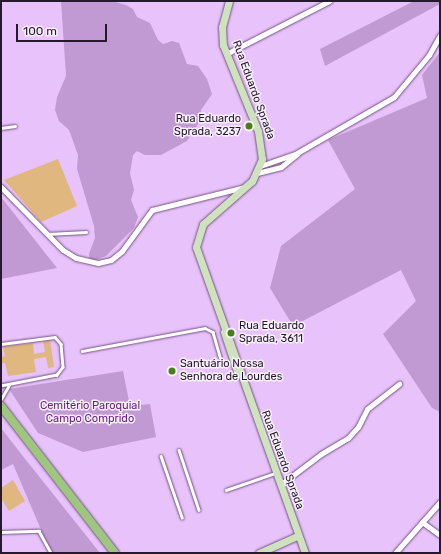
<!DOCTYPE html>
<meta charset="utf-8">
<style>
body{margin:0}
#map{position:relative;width:441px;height:554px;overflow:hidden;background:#e8c2fa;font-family:Rubik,sans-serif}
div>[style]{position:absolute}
.green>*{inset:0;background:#c19ad3}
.building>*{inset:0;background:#dfb77f}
.roads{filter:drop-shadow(0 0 1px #735283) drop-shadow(0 0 1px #735283)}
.lane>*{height:2.5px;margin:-1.25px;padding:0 1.25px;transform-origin:1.25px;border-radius:1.25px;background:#fff}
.street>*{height:5px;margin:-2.5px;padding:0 2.5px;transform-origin:2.5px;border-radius:2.5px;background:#fff}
.secondary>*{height:7px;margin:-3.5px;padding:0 3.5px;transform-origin:3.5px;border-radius:3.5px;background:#cee2be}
.primary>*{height:8px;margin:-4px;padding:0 4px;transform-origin:4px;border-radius:4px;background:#9ec67e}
.dots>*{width:11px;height:11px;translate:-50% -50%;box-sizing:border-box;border:2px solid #f8f0fc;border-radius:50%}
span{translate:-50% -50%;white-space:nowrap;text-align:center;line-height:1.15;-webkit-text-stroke:3px #f8f0fc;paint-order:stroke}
.street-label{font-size:11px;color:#26182d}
.poi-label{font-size:11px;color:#26182d}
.right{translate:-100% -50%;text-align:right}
.left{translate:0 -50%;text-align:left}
.park-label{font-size:11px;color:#6b2087}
.frame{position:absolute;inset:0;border:2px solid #26182d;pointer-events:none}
.scale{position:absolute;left:16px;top:24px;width:91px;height:18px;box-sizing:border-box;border:2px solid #26182d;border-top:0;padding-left:5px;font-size:12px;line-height:14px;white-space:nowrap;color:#26182d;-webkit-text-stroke:3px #f8f0fc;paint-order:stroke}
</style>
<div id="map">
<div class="green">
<i style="clip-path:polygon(61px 1px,112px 1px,126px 5px,133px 9px,137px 17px,150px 23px,158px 40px,163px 44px,172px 41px,179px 43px,187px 64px,198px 66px,207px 79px,212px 94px,201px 110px,200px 121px,187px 141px,161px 155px,145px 155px,137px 151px,133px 155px,130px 173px,134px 190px,131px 200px,138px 217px,134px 228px,106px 256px,94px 261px,90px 261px,89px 254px,95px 238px,94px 226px,77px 169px,78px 155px,69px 130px,59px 121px,55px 110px,57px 97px,66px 76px)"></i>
<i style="clip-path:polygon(414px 1px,440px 1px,440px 4px,325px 66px,320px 49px)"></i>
<i style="clip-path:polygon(440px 52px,440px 412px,432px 408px,383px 334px,416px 301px,401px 270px,293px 326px,270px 288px,281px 246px,355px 189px,328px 140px,427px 98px,422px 75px)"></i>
<i style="clip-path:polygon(1px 197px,57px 268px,1px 279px)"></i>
<i style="clip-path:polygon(123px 371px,130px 406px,150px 404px,156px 437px,83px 452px,38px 433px,9px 389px)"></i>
<i style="clip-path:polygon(1px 428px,22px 455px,100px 553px,51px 553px,13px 464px,1px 470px)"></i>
</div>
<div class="building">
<i style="clip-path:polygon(58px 159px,77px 206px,41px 222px,4px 180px)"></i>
<i style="clip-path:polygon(50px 340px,54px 367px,48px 368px,46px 357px,34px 359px,36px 372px,8px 376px,5px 363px,1px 363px,1px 357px,5px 356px,3px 347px,33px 343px,34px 354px,45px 352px,43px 341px)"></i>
<i style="clip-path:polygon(13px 480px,25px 501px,9px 511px,1px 498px,1px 488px)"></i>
</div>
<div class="roads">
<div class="lane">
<i style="left:1px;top:128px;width:14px;rotate:-8deg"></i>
<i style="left:47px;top:234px;width:39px;rotate:-3deg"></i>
<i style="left:1px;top:344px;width:54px;rotate:-7.4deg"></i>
<i style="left:55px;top:337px;width:9px;rotate:49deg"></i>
<i style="left:61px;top:344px;width:23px;rotate:85deg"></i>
<i style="left:63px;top:367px;width:10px;rotate:127deg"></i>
<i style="left:57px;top:375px;width:57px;rotate:168.9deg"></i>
<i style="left:82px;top:351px;width:125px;rotate:-10.6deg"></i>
<i style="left:205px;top:328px;width:9px;rotate:27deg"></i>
<i style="left:213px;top:332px;width:26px;rotate:74deg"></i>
<i style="left:1px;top:399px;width:16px;rotate:-60deg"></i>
<i style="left:179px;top:450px;width:63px;rotate:71.6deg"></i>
<i style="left:161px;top:456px;width:65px;rotate:71deg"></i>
<i style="left:226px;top:490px;width:52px;rotate:-19.1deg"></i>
<i style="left:1px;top:532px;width:38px;rotate:-2deg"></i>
<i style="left:39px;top:531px;width:25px;rotate:61deg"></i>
</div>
<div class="street">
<i style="left:226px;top:54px;width:116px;rotate:-27.2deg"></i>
<i style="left:260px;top:166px;width:39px;rotate:-19deg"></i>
<i style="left:297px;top:153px;width:112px;rotate:-30deg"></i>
<i style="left:394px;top:97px;width:55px;rotate:-50.2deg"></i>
<i style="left:429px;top:55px;width:23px;rotate:-61deg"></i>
<i style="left:257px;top:173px;width:25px;rotate:-14deg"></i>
<i style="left:281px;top:167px;width:21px;rotate:-39deg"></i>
<i style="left:1px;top:187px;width:88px;rotate:45.5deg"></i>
<i style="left:63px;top:250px;width:15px;rotate:32deg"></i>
<i style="left:76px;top:258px;width:23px;rotate:13deg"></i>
<i style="left:98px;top:263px;width:13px;rotate:-13deg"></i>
<i style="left:111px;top:260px;width:14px;rotate:-39deg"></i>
<i style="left:122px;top:251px;width:51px;rotate:-53.8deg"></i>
<i style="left:152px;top:210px;width:96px;rotate:-13.9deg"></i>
<i style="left:280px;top:485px;width:51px;rotate:-37.1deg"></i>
<i style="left:321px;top:454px;width:31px;rotate:-31deg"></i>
<i style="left:348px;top:438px;width:15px;rotate:-48deg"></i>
<i style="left:358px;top:427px;width:20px;rotate:-63deg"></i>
<i style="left:367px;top:409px;width:41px;rotate:-38deg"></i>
<i style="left:422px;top:522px;width:22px;rotate:36deg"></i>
<i style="left:395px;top:553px;width:68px;rotate:-48.6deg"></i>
</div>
<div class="secondary">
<i style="left:229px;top:1px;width:27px;rotate:105deg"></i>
<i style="left:222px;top:27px;width:18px;rotate:87deg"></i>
<i style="left:223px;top:45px;width:93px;rotate:67.9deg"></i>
<i style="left:258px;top:131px;width:28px;rotate:82deg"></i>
<i style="left:262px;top:159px;width:24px;rotate:114deg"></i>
<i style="left:252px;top:181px;width:65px;rotate:138.7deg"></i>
<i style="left:203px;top:224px;width:24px;rotate:107deg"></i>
<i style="left:196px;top:247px;width:325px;rotate:70.4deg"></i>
<i style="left:224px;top:332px;width:41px;rotate:71.6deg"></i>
<i style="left:259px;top:553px;width:42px;rotate:-24.1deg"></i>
</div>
<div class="primary">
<i style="left:1px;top:406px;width:186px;rotate:52.2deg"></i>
</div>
</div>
<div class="dots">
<i style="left:249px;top:126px;background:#477f18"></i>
<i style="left:231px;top:333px;background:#477f18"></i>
<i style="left:172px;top:371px;background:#477f18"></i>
</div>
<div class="street-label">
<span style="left:253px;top:90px;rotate:70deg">Rua Eduardo Sprada</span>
<span style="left:282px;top:460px;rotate:70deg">Rua Eduardo Sprada</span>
</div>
<div class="poi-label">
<span class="right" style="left:241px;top:126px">Rua Eduardo<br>Sprada, 3237</span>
<span class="left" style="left:239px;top:333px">Rua Eduardo<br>Sprada, 3611</span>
<span class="left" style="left:180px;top:371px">Santuário Nossa<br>Senhora de Lourdes</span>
</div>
<div class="park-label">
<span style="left:90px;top:413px">Cemitério Paroquial<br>Campo Comprido</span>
</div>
<div class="frame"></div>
<div class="scale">100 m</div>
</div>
